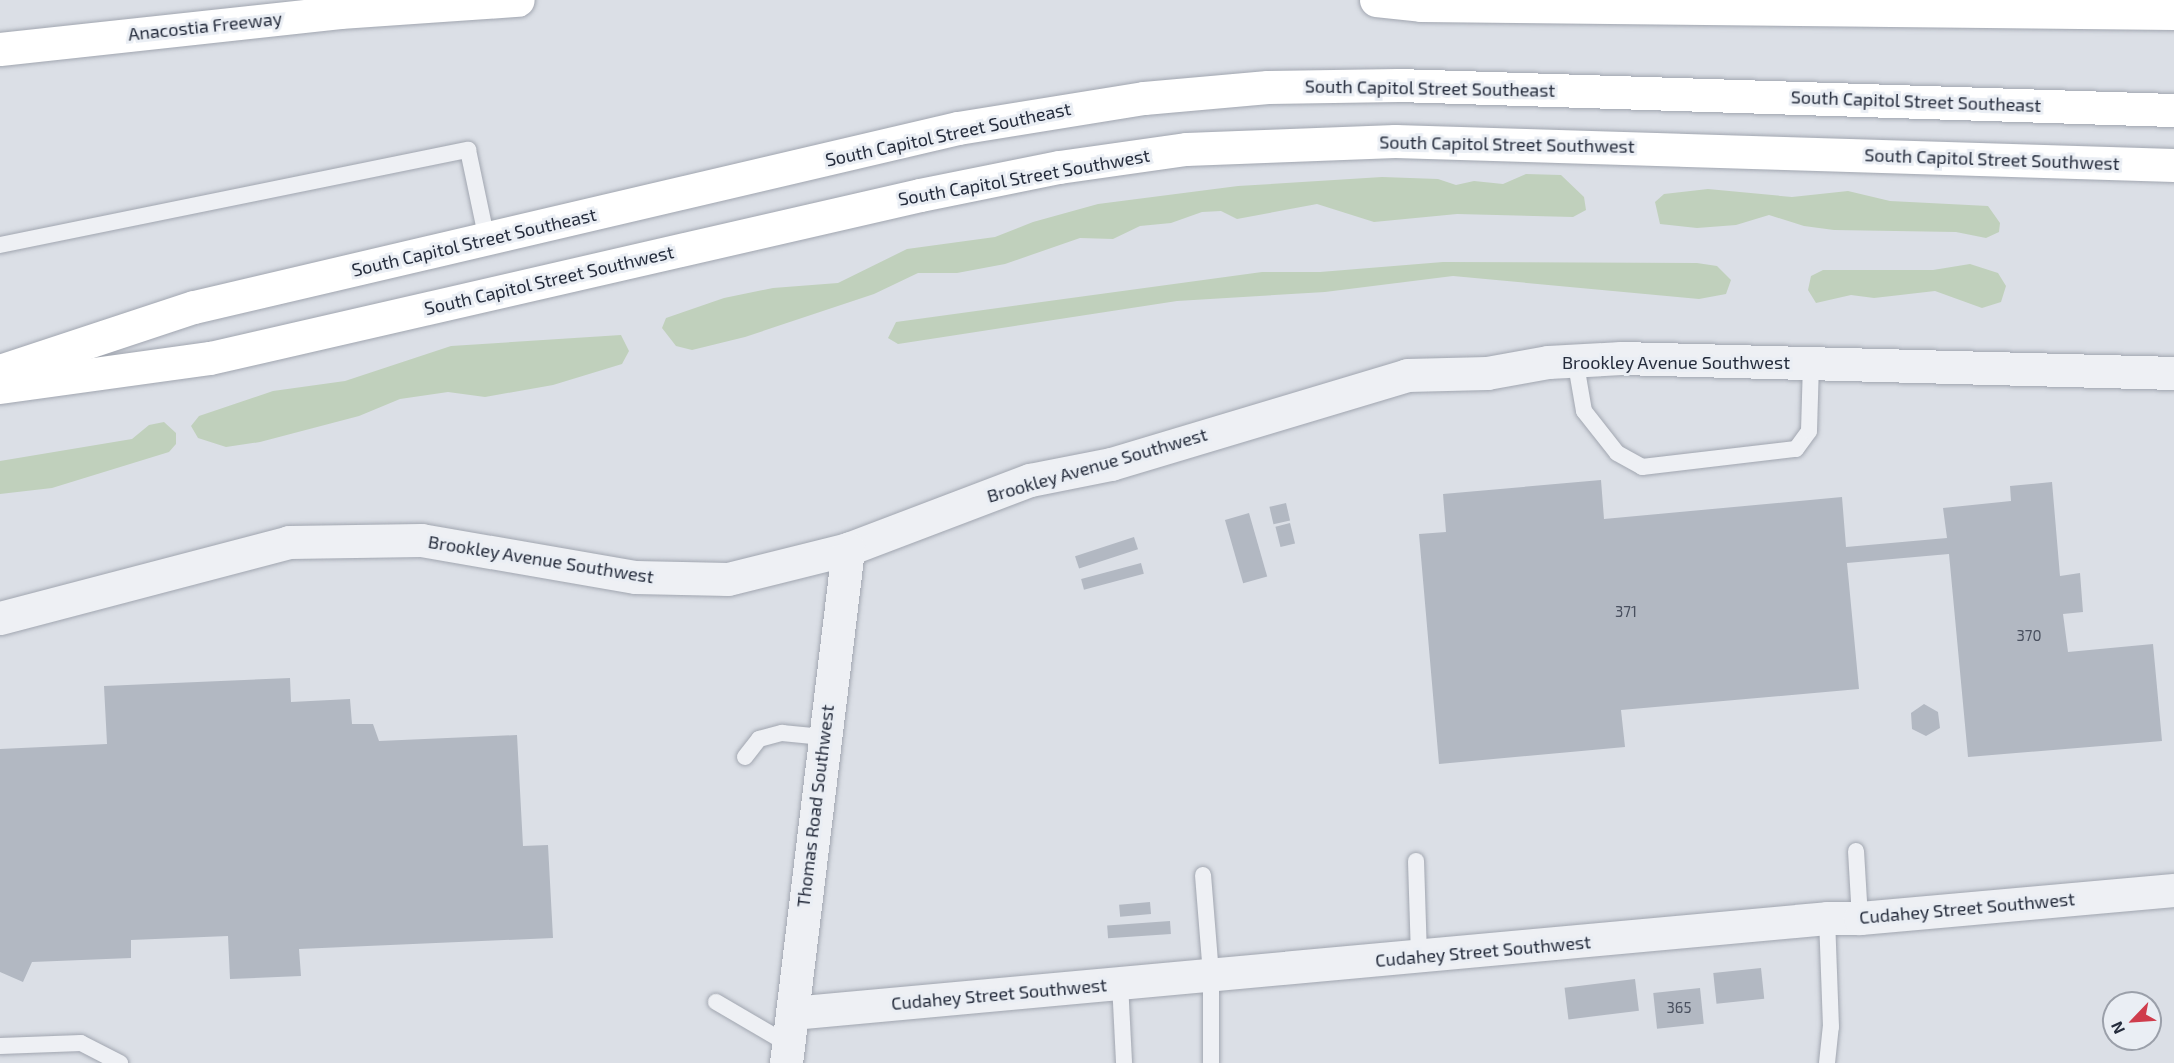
<!DOCTYPE html>
<style>
body{margin:0}
#map{position:relative;width:2174px;height:1063px;overflow:hidden;background:#dbdfe6;font-family:"Exo 2",sans-serif}
div>[style]{position:absolute}
.green>*{inset:0;background:#c0d0bc}
.building>*{inset:0;background:#b2b8c2;transform-origin:0 0}
.roads{filter:drop-shadow(0 0 2px #a1a6b0) drop-shadow(0 0 2px #a1a6b0)}
.service>*{height:16px;margin:-8px;padding:0 8px;transform-origin:8px;border-radius:8px;background:#eef0f4}
.minor>*{height:33px;margin:-16.5px;padding:0 16.5px;transform-origin:16.5px;border-radius:16.5px;background:#eef0f4}
.primary>*{height:33px;margin:-16.5px;padding:0 16.5px;transform-origin:16.5px;border-radius:16.5px;background:#fff}
.motorway>*{height:33px;margin:-16.5px;padding:0 16.5px;transform-origin:16.5px;border-radius:16.5px;background:#fff}
span{translate:-50% -50%;white-space:nowrap;text-align:center;line-height:1.15;-webkit-text-stroke:6px #eaeef4;paint-order:stroke}
.number-label{font-size:15px;color:#484f5e}
.number-label span{-webkit-text-stroke-width:0}
.street-label{font-size:18px;color:#252c3c}
.north{position:absolute;left:2102px;top:991px;width:60px;height:60px;box-sizing:border-box;background:#eaeef4;border:2px solid #9ba0aa;border-radius:50%;rotate:245deg;font-size:16px;font-weight:700;line-height:24px;text-align:center;color:#252c3c}
.north::after{content:'';display:block;margin:auto;width:21px;height:27px;background:#cf3c4c;clip-path:polygon(50% 0,100% 100%,50% 72%,0 100%)}
</style>
<div id="map">
<div class="green">
<i style="clip-path:polygon(1526px 174px,1561px 175px,1584px 197px,1586px 210px,1573px 217px,1457px 214px,1374px 222px,1317px 204px,1237px 219px,1221px 211px,1202px 212px,1171px 223px,1140px 226px,1113px 239px,1080px 238px,1005px 264px,957px 273px,918px 273px,874px 294px,745px 337px,692px 350px,676px 346px,662px 328px,666px 318px,724px 298px,773px 288px,838px 283px,907px 249px,995px 237px,1033px 222px,1098px 204px,1238px 186px,1382px 177px,1438px 179px,1456px 185px,1474px 181px,1503px 184px)"></i>
<i style="clip-path:polygon(1708px 189px,1792px 197px,1848px 191px,1890px 201px,1988px 206px,2000px 223px,1999px 232px,1986px 238px,1956px 232px,1834px 230px,1804px 226px,1769px 215px,1736px 225px,1697px 228px,1660px 224px,1655px 202px,1664px 194px)"></i>
<i style="clip-path:polygon(1443px 262px,1697px 263px,1717px 266px,1731px 280px,1726px 294px,1699px 299px,1453px 276px,1325px 292px,1177px 301px,898px 344px,888px 338px,896px 322px,1262px 272px,1320px 272px)"></i>
<i style="clip-path:polygon(1970px 264px,1998px 273px,2006px 286px,2001px 302px,1982px 308px,1935px 291px,1874px 298px,1851px 295px,1816px 303px,1808px 290px,1811px 276px,1823px 270px,1933px 270px)"></i>
<i style="clip-path:polygon(621px 335px,629px 351px,622px 364px,553px 385px,485px 397px,448px 392px,400px 399px,359px 416px,260px 442px,226px 447px,198px 438px,191px 426px,199px 416px,273px 391px,345px 381px,451px 346px)"></i>
<i style="clip-path:polygon(164px 422px,176px 433px,176px 444px,169px 452px,52px 488px,0 494px,0 461px,132px 439px,149px 425px)"></i>
</div>
<div class="building">
<i style="clip-path:polygon(1601px 480px,1604px 519px,1842px 497px,1846px 547px,1947px 538px,1943px 508px,2011px 501px,2010px 486px,2052px 482px,2060px 576px,2080px 573px,2083px 612px,2063px 614px,2068px 652px,2153px 644px,2162px 741px,1968px 757px,1949px 554px,1847px 563px,1859px 689px,1621px 710px,1625px 747px,1439px 764px,1419px 534px,1446px 532px,1443px 494px)"></i>
<i style="left:1286px;top:503px;width:18px;height:17px;rotate:77deg"></i>
<i style="left:1249px;top:513px;width:66px;height:25px;rotate:74deg"></i>
<i style="left:1290px;top:523px;width:21px;height:15px;rotate:76deg"></i>
<i style="left:1134px;top:537px;width:13px;height:62px;rotate:72deg"></i>
<i style="left:1141px;top:563px;width:11px;height:62px;rotate:75deg"></i>
<i style="clip-path:polygon(290px 678px,291px 702px,350px 699px,352px 724px,373px 724px,379px 741px,517px 735px,523px 846px,548px 845px,553px 938px,299px 949px,301px 976px,230px 979px,228px 936px,131px 940px,131px 958px,32px 962px,23px 982px,0 972px,0 749px,107px 744px,104px 686px)"></i>
<i style="clip-path:polygon(1924px 704px,1938px 712px,1940px 728px,1926px 736px,1912px 729px,1911px 713px)"></i>
<i style="left:1150px;top:902px;width:12px;height:31px;rotate:85deg"></i>
<i style="left:1170px;top:921px;width:13px;height:63px;rotate:86deg"></i>
<i style="left:1761px;top:968px;width:31px;height:48px;rotate:84deg"></i>
<i style="left:1635px;top:979px;width:32px;height:71px;rotate:83deg"></i>
<i style="left:1700px;top:988px;width:36px;height:47px;rotate:84deg"></i>
</div>
<div class="roads">
<div class="service">
<i style="left:0;top:245px;width:478px;rotate:-11.5deg"></i>
<i style="left:468px;top:150px;width:92px;rotate:78.1deg"></i>
<i style="left:1575px;top:359px;width:53px;rotate:80.2deg"></i>
<i style="left:1584px;top:411px;width:53px;rotate:51.8deg"></i>
<i style="left:1617px;top:453px;width:29px;rotate:29deg"></i>
<i style="left:1642px;top:467px;width:155px;rotate:-6.7deg"></i>
<i style="left:1796px;top:449px;width:22px;rotate:-54deg"></i>
<i style="left:1809px;top:431px;width:67px;rotate:-88.3deg"></i>
<i style="left:745px;top:757px;width:23px;rotate:-52deg"></i>
<i style="left:759px;top:739px;width:24px;rotate:-15deg"></i>
<i style="left:782px;top:733px;width:41px;rotate:5.6deg"></i>
<i style="left:1856px;top:851px;width:67px;rotate:86.6deg"></i>
<i style="left:1416px;top:861px;width:96px;rotate:88.2deg"></i>
<i style="left:1203px;top:875px;width:100px;rotate:85.4deg"></i>
<i style="left:1211px;top:975px;width:88px;rotate:90deg"></i>
<i style="left:1120px;top:983px;width:80px;rotate:87.1deg"></i>
<i style="left:716px;top:1002px;width:83px;rotate:30.3deg"></i>
<i style="left:0;top:1046px;width:81px;rotate:-2.1deg"></i>
<i style="left:81px;top:1043px;width:44px;rotate:27.1deg"></i>
<i style="left:1827px;top:1063px;width:36px;rotate:-84deg"></i>
<i style="left:1831px;top:1027px;width:109px;rotate:-92.1deg"></i>
</div>
<div class="minor">
<i style="left:0;top:618px;width:299px;rotate:-14.7deg"></i>
<i style="left:289px;top:542px;width:132px;rotate:-0.9deg"></i>
<i style="left:421px;top:540px;width:217px;rotate:9.8deg"></i>
<i style="left:635px;top:577px;width:93px;rotate:1.2deg"></i>
<i style="left:728px;top:579px;width:124px;rotate:-14deg"></i>
<i style="left:848px;top:549px;width:195px;rotate:-20.8deg"></i>
<i style="left:1030px;top:480px;width:83px;rotate:-11.2deg"></i>
<i style="left:1111px;top:464px;width:309px;rotate:-16.7deg"></i>
<i style="left:1407px;top:375px;width:80px;rotate:-1.4deg"></i>
<i style="left:1487px;top:373px;width:62px;rotate:-10.2deg"></i>
<i style="left:1548px;top:362px;width:73px;rotate:-3.1deg"></i>
<i style="left:1621px;top:358px;width:553px;rotate:1.55deg"></i>
<i style="left:792px;top:1013px;width:1039px;rotate:-5.24deg"></i>
<i style="left:1827px;top:918px;width:33px"></i>
<i style="left:1860px;top:918px;width:315px;rotate:-5.1deg"></i>
<i style="left:786px;top:1063px;width:518px;rotate:-83.12deg"></i>
</div>
<div class="primary">
<i style="left:0;top:371px;width:204px;rotate:-18.3deg"></i>
<i style="left:194px;top:307px;width:785px;rotate:-13.19deg"></i>
<i style="left:958px;top:128px;width:188px;rotate:-9.2deg"></i>
<i style="left:1144px;top:98px;width:124px;rotate:-5.1deg"></i>
<i style="left:1268px;top:87px;width:130px;rotate:-0.9deg"></i>
<i style="left:1398px;top:85px;width:776px;rotate:1.85deg"></i>
<i style="left:0;top:387px;width:212px;rotate:-7.9deg"></i>
<i style="left:210px;top:358px;width:728px;rotate:-12.93deg"></i>
<i style="left:920px;top:195px;width:142px;rotate:-11.4deg"></i>
<i style="left:1059px;top:167px;width:128px;rotate:-8.1deg"></i>
<i style="left:1186px;top:149px;width:209px;rotate:-2.2deg"></i>
<i style="left:1395px;top:141px;width:779px;rotate:1.76deg"></i>
</div>
<div class="motorway">
<i style="left:1376px;top:0;width:45px;rotate:6.3deg"></i>
<i style="left:1421px;top:5px;width:753px;rotate:0.61deg"></i>
<i style="left:0;top:49px;width:342px;rotate:-6.2deg"></i>
<i style="left:340px;top:12px;width:178px;rotate:-3.9deg"></i>
</div>
</div>
<div class="number-label">
<span style="left:1626px;top:612px">371</span>
<span style="left:2029px;top:636px">370</span>
<span style="left:1679px;top:1008px">365</span>
</div>
<div class="street-label">
<span style="left:205px;top:26px;rotate:-6deg">Anacostia Freeway</span>
<span style="left:1430px;top:88px;rotate:1deg">South Capitol Street Southeast</span>
<span style="left:1916px;top:101px;rotate:2deg">South Capitol Street Southeast</span>
<span style="left:948px;top:134px;rotate:-12deg">South Capitol Street Southeast</span>
<span style="left:1507px;top:144px;rotate:1deg">South Capitol Street Southwest</span>
<span style="left:1992px;top:159px;rotate:2deg">South Capitol Street Southwest</span>
<span style="left:1024px;top:177px;rotate:-10deg">South Capitol Street Southwest</span>
<span style="left:474px;top:242px;rotate:-13deg">South Capitol Street Southeast</span>
<span style="left:549px;top:280px;rotate:-13deg">South Capitol Street Southwest</span>
<span style="left:1676px;top:362px">Brookley Avenue Southwest</span>
<span style="left:1097px;top:465px;rotate:-16deg">Brookley Avenue Southwest</span>
<span style="left:541px;top:559px;rotate:9deg">Brookley Avenue Southwest</span>
<span style="left:815px;top:806px;rotate:-83deg">Thomas Road Southwest</span>
<span style="left:1967px;top:908px;rotate:-5deg">Cudahey Street Southwest</span>
<span style="left:1483px;top:951px;rotate:-5deg">Cudahey Street Southwest</span>
<span style="left:999px;top:994px;rotate:-5deg">Cudahey Street Southwest</span>
</div>
<div class="north">N</div>
</div>
